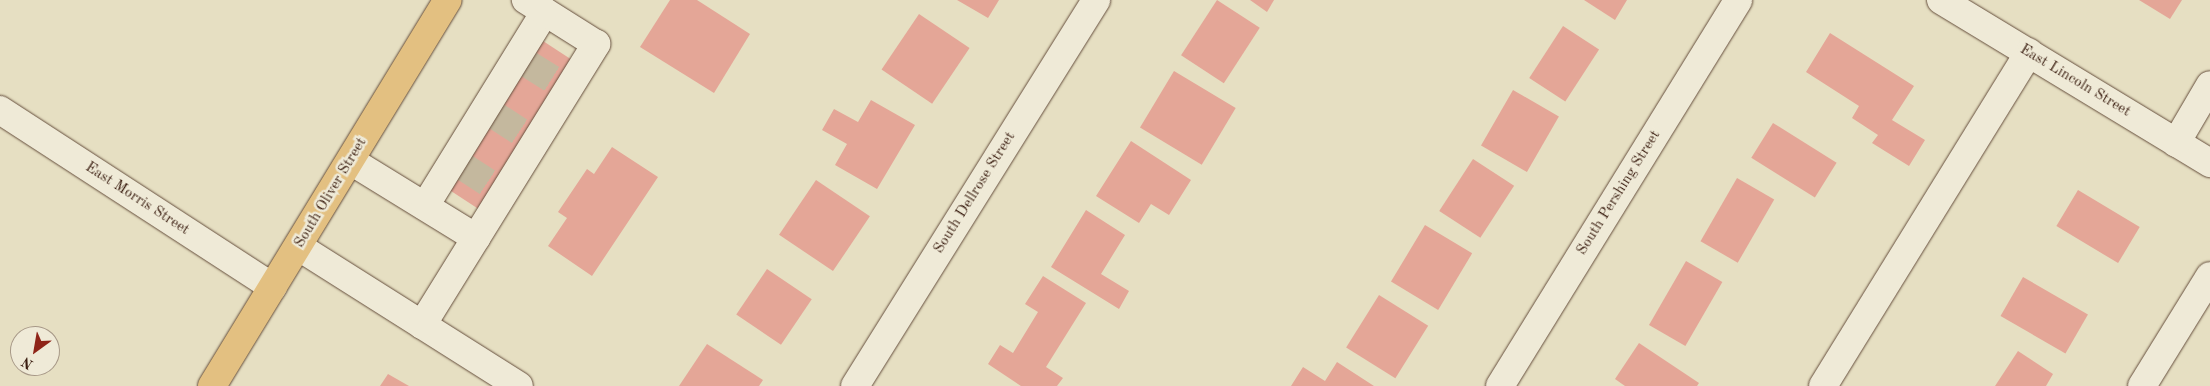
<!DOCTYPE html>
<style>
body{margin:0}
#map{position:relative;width:2210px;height:386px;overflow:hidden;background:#e6dfc2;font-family:"Old Standard TT",serif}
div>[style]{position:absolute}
.building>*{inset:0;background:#e4a697;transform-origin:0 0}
.minor-tunnel>*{height:28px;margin-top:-14px;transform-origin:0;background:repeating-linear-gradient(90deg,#c4b89e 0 28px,transparent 0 42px)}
.roads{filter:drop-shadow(0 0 1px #654e3c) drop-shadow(0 0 1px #654e3c)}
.minor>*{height:28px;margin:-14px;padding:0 14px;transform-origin:14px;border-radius:14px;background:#efead7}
.major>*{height:28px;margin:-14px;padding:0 14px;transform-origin:14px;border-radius:14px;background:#e3c081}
span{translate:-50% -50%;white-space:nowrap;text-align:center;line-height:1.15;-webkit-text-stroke:5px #efead7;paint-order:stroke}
.street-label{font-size:15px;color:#3a1d10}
.north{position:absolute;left:10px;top:326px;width:50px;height:50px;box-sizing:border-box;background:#efead7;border:1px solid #a79887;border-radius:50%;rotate:212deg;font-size:14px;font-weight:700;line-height:20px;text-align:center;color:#3a1d10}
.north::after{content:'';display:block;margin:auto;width:18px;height:22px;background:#8f2418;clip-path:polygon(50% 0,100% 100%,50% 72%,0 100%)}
</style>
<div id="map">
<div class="building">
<i style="clip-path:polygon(670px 0,697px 0,750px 34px,714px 93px,640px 47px)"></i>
<i style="clip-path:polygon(957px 0,999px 0,988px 18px)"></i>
<i style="left:1217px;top:0;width:51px;height:66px;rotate:33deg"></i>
<i style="clip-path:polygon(1250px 0,1274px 0,1267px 12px)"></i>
<i style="clip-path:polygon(1584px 0,1627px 0,1615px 20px)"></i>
<i style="clip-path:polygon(2139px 0,2182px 0,2170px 19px)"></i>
<i style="left:919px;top:14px;width:61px;height:67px;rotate:34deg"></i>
<i style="left:1563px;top:26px;width:43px;height:62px;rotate:33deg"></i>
<i style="clip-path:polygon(1830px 33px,1914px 86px,1892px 120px,1925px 140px,1909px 166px,1872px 143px,1878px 135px,1852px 118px,1859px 106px,1806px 72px)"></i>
<i style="left:543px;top:41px;width:37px;height:176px;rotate:33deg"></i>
<i style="left:1174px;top:71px;width:72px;height:66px;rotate:31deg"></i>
<i style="left:1513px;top:90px;width:53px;height:64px;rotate:30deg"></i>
<i style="clip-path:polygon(871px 100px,915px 125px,877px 189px,835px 165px,847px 144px,822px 130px,834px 109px,858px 122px)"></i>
<i style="left:1773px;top:123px;width:75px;height:41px;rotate:32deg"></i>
<i style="clip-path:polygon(1131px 141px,1191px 180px,1169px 215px,1151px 204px,1139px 223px,1096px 196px)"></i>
<i style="clip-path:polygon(612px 147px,658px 177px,592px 276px,548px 246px,567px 218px,558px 212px,587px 169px,594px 174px)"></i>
<i style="left:1473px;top:159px;width:49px;height:62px;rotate:33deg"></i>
<i style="left:1737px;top:178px;width:43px;height:73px;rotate:30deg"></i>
<i style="left:816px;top:180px;width:65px;height:66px;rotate:34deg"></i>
<i style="left:2078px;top:190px;width:72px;height:42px;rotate:31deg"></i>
<i style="clip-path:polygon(1086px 210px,1125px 235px,1101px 274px,1129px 291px,1119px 309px,1051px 267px)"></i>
<i style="left:1425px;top:225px;width:55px;height:66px;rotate:31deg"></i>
<i style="left:1686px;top:261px;width:42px;height:74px;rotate:30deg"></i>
<i style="left:767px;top:269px;width:54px;height:55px;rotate:34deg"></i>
<i style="clip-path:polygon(1043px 276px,1086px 303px,1046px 367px,1063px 378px,1057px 386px,1021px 386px,988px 364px,1000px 345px,1013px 353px,1038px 312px,1025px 304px)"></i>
<i style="left:2023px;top:277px;width:75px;height:45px;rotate:30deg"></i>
<i style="left:1379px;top:295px;width:58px;height:62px;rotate:32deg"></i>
<i style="clip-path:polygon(1639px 343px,1699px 383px,1697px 386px,1625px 386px,1615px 379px)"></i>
<i style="clip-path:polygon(707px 344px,763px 380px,759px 386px,679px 386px)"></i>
<i style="clip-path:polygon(2018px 351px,2053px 374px,2046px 386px,1995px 386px)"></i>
<i style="clip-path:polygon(1337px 362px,1374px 386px,1291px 386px,1303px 367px,1325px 381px)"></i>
<i style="clip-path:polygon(388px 374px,409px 386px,380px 386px)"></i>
</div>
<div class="minor-tunnel">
<i style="left:528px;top:64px;width:38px;rotate:32deg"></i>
<i style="left:496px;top:116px;width:37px;rotate:33deg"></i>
<i style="left:464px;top:167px;width:37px;rotate:33deg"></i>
</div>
<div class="roads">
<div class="minor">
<i style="left:1941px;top:0;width:315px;rotate:31.2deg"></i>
<i style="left:0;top:110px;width:325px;rotate:33deg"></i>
<i style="left:2176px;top:143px;width:67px;rotate:-59.6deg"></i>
<i style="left:351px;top:161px;width:147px;rotate:31.6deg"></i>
<i style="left:425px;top:206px;width:228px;rotate:-58.3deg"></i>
<i style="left:299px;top:247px;width:260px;rotate:32.3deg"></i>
<i style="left:422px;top:325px;width:331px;rotate:-58.2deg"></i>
<i style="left:596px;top:44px;width:83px;rotate:-147.8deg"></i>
<i style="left:855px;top:386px;width:455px;rotate:-58deg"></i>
<i style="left:1500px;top:386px;width:453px;rotate:-58.3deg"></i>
<i style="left:1823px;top:386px;width:392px;rotate:-58.3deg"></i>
<i style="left:2142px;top:386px;width:129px;rotate:-58.3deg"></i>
</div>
<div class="major">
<i style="left:212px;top:386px;width:452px;rotate:-58.6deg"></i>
</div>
</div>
<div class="street-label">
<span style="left:2075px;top:81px;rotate:31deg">East Lincoln Street</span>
<span style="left:331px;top:193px;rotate:-59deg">South Oliver Street</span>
<span style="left:975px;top:193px;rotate:-58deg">South Dellrose Street</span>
<span style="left:1619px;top:193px;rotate:-58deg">South Pershing Street</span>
<span style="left:137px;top:199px;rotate:33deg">East Morris Street</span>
</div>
<div class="north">N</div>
</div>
